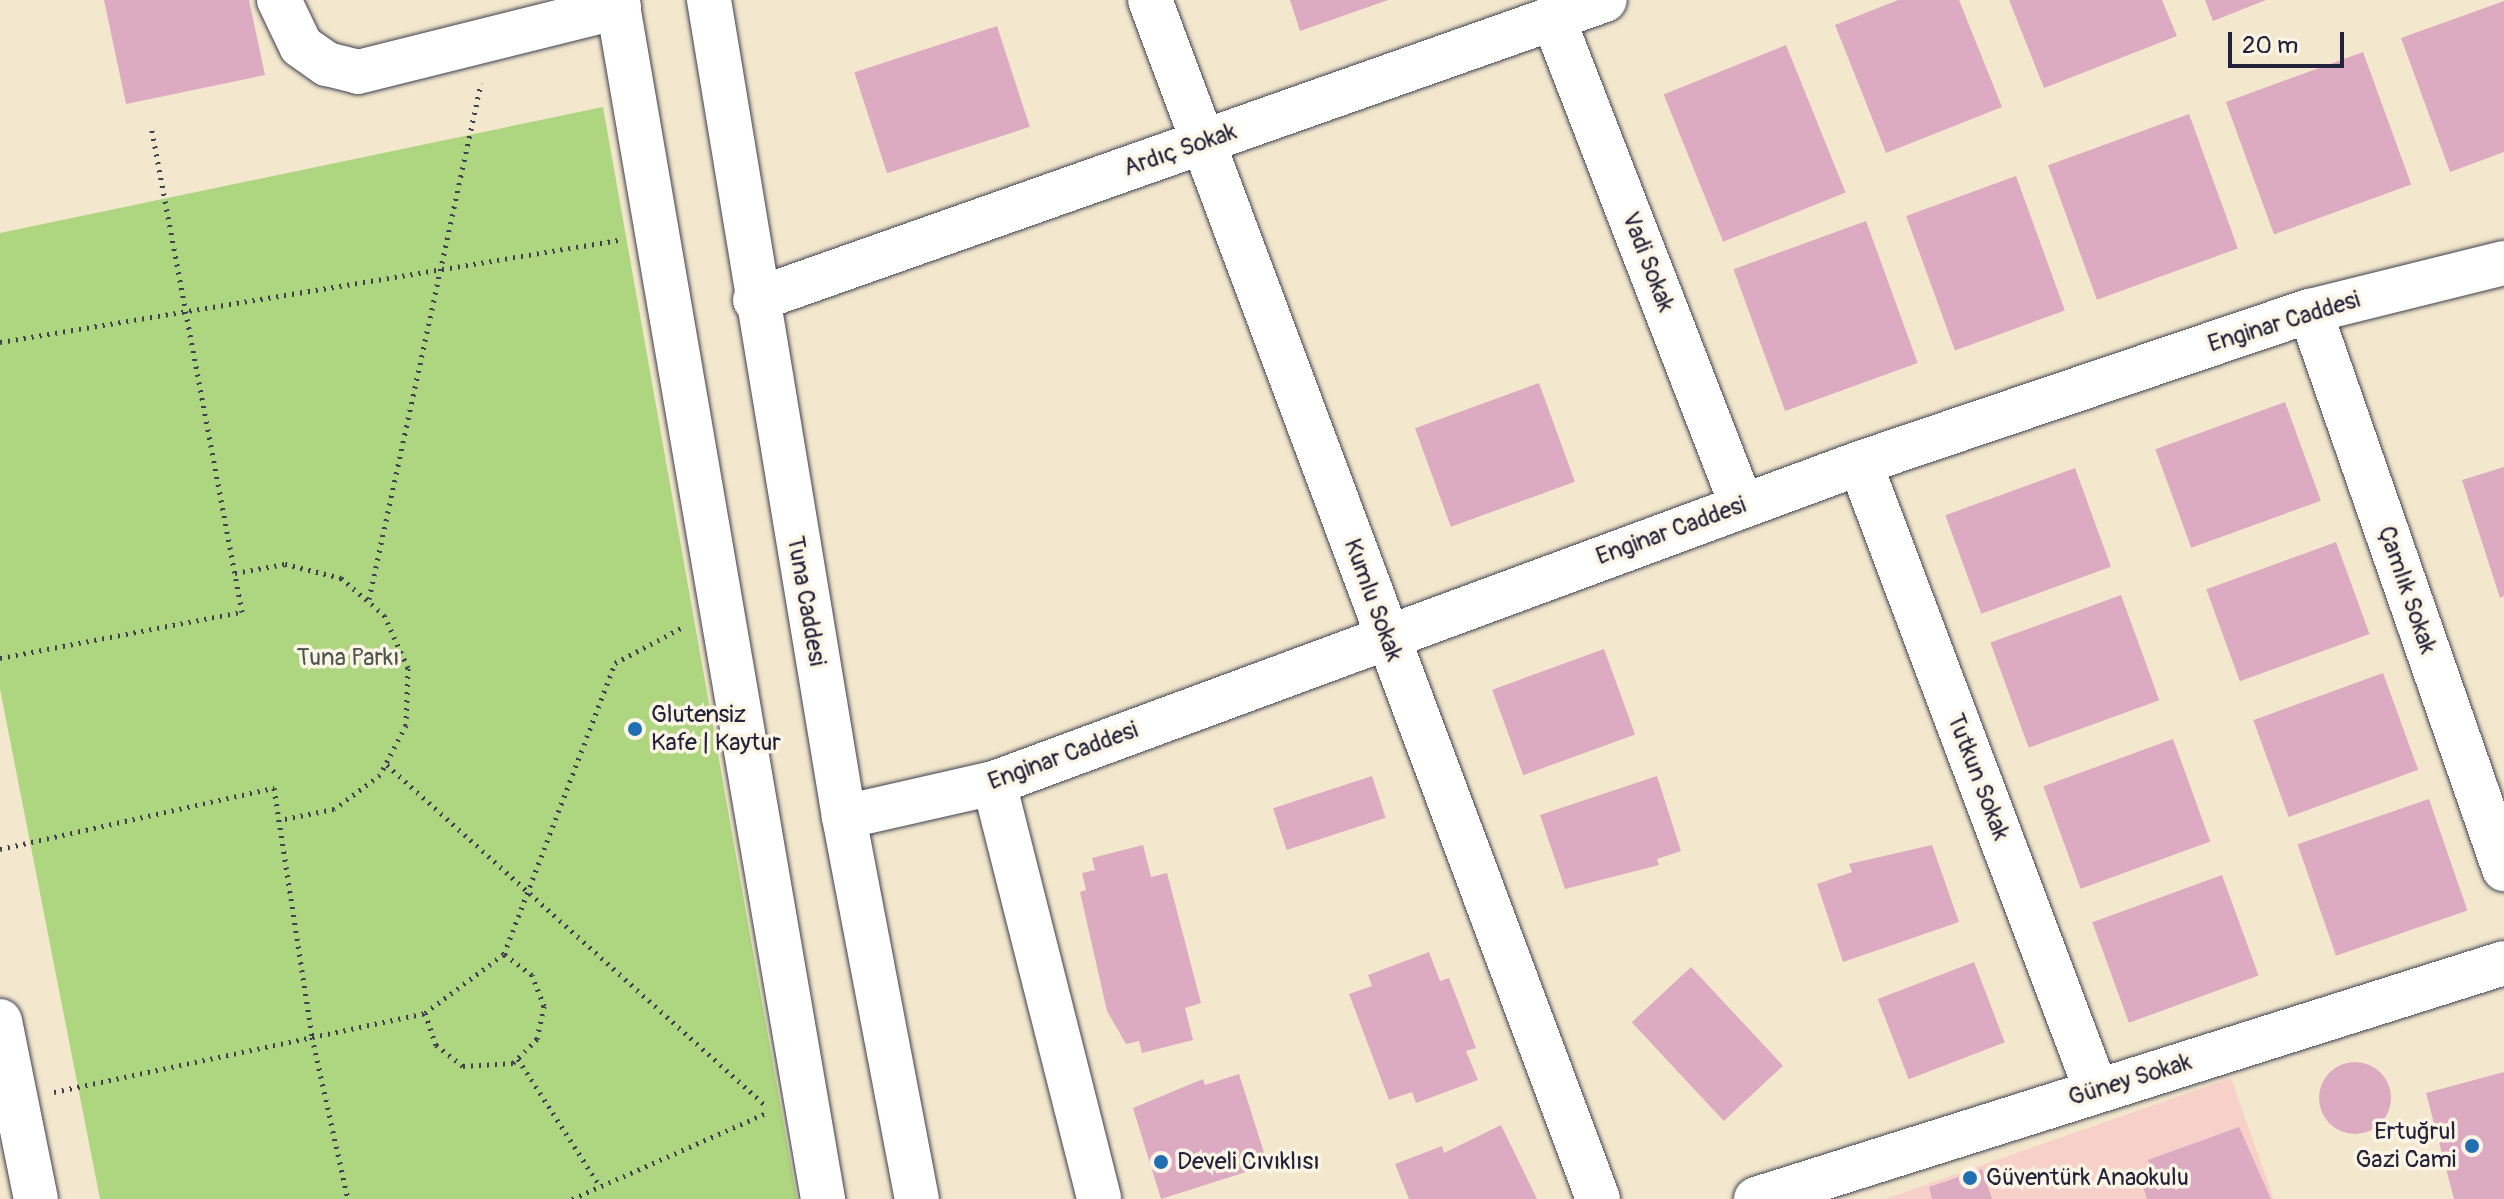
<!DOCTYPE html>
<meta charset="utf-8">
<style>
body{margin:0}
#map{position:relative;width:2504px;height:1199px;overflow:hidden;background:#f3e8cd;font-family:Pangolin,sans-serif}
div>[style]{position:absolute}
.built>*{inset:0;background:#f7d0ca}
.green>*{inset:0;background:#aed57f}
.building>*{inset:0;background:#dcabc1;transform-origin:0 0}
.round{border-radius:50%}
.path>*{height:5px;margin-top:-2.5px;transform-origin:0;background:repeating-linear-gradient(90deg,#414051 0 2px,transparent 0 8px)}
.roads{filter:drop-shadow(0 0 2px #414051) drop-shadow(0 0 2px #414051)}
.street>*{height:44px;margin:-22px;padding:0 22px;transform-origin:22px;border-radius:22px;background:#fff}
.secondary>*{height:44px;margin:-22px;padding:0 22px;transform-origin:22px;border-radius:22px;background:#fff}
.primary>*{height:44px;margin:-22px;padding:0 22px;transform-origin:22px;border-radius:22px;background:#fff}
.dots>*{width:22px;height:22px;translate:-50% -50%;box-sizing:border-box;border:4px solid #fcf5e5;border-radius:50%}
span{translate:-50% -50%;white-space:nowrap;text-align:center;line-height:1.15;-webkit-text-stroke:7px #fcf5e5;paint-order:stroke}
.street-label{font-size:24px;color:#22223b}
.park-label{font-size:24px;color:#4c584f}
.poi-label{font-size:24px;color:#22223b}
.left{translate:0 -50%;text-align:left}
.right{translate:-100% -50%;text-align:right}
.scale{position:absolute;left:2228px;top:32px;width:116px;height:36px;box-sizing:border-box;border:4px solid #22223b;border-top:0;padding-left:10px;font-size:24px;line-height:28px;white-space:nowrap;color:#22223b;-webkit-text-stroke:6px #fcf5e5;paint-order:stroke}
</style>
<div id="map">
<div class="built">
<i style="clip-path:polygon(2231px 1078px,2274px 1199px,1885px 1199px)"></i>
</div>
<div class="green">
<i style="clip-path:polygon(603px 107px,797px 1199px,100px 1199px,0 689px,0 233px)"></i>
</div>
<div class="building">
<i style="clip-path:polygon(104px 0,249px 0,265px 75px,126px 104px)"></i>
<i style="clip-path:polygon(1290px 0,1388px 0,1300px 31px)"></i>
<i style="clip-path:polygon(1898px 0,1959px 0,2002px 107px,1886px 153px,1835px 25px)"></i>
<i style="clip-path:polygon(2009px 0,2162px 0,2177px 36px,2044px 88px)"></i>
<i style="clip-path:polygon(2205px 0,2266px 0,2213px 21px)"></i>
<i style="clip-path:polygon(2504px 1px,2504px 152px,2450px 172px,2401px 38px)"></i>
<i style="left:997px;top:26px;width:106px;height:150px;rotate:72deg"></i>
<i style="left:1786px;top:45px;width:159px;height:132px;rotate:68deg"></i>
<i style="left:2363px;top:52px;width:141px;height:146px;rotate:70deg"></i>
<i style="left:2189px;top:114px;width:143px;height:150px;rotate:70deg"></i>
<i style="left:2016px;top:176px;width:143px;height:117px;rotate:70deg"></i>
<i style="left:1866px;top:221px;width:151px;height:141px;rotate:70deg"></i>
<i style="left:1539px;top:383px;width:105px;height:132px;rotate:70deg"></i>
<i style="left:2285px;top:402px;width:105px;height:138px;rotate:70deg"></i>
<i style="clip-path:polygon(2504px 467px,2504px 596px,2500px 598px,2462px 480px)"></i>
<i style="left:2075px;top:468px;width:105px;height:138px;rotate:70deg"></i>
<i style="left:2336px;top:542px;width:98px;height:138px;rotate:70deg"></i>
<i style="left:2121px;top:595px;width:112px;height:139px;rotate:70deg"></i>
<i style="left:1604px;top:649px;width:91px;height:119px;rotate:70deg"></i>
<i style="left:2383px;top:673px;width:103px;height:138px;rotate:70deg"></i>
<i style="left:2173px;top:739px;width:109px;height:138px;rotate:70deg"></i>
<i style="left:1372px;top:776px;width:44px;height:104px;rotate:72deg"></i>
<i style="clip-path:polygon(1657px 776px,1681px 851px,1657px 859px,1659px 865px,1565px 889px,1540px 815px)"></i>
<i style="left:2429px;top:799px;width:118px;height:139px;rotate:71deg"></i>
<i style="clip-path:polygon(1143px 845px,1151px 877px,1167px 873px,1201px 1003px,1185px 1008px,1193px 1040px,1142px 1053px,1139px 1041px,1126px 1044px,1107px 1011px,1080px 892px,1086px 890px,1082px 873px,1095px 870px,1092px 858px)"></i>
<i style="clip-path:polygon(1932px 845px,1959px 922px,1843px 962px,1817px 884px,1852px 872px,1849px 864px)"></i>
<i style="left:2222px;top:875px;width:107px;height:138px;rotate:70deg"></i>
<i style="clip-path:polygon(1429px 952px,1440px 981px,1449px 978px,1476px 1048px,1466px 1051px,1478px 1080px,1416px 1103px,1412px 1092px,1389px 1100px,1349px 994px,1372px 986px,1368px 975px)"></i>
<i style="left:1974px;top:962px;width:86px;height:103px;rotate:69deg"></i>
<i style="left:1691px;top:967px;width:135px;height:81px;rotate:47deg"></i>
<i class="round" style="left:2319px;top:1062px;width:72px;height:72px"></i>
<i style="clip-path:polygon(2504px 1072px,2504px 1199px,2454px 1199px,2426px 1093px)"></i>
<i style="clip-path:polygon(1239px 1074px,1268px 1165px,1161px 1199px,1133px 1108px,1203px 1079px,1205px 1085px)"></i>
<i style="clip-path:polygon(1501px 1125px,1537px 1199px,1409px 1199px,1395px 1164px,1442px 1146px,1444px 1153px)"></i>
<i style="clip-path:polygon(2239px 1127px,2271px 1199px,2147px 1199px,2142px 1184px,2155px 1179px,2148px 1160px)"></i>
<i style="clip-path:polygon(1982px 1169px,1992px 1199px,1932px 1199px,1929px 1187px)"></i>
</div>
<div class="path">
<i style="left:0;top:342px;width:627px;rotate:-9.36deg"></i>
<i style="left:235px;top:573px;width:51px;rotate:-10.2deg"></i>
<i style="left:285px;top:564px;width:58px;rotate:14deg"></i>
<i style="left:341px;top:578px;width:57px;rotate:40.7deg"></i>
<i style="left:384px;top:615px;width:58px;rotate:65.6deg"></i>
<i style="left:408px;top:668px;width:57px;rotate:92deg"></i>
<i style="left:406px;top:725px;width:56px;rotate:117.5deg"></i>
<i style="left:380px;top:775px;width:57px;rotate:143.5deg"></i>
<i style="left:334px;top:809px;width:56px;rotate:168.7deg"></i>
<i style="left:369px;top:599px;width:528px;rotate:-77.75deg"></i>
<i style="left:0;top:658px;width:246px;rotate:-10.8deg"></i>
<i style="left:242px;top:612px;width:492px;rotate:-100.6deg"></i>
<i style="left:387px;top:765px;width:508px;rotate:41.97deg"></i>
<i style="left:0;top:849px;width:281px;rotate:-12.6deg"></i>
<i style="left:274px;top:788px;width:252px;rotate:81.3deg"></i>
<i style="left:312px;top:1037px;width:166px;rotate:77.5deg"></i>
<i style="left:425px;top:1013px;width:34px;rotate:71deg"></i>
<i style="left:436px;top:1045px;width:34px;rotate:38deg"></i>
<i style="left:463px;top:1066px;width:50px;rotate:-3.4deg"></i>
<i style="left:513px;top:1063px;width:34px;rotate:-45deg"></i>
<i style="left:537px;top:1039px;width:34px;rotate:-78deg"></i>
<i style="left:544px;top:1006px;width:33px;rotate:-111deg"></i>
<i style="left:532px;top:975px;width:35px;rotate:-143deg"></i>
<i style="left:518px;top:1059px;width:151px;rotate:57.2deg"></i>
<i style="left:54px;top:1092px;width:379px;rotate:-12deg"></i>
<i style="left:425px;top:1013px;width:99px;rotate:-36.8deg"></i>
<i style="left:504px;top:954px;width:311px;rotate:-69.1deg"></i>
<i style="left:615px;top:663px;width:77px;rotate:-27.9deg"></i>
<i style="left:572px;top:1199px;width:214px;rotate:-23.9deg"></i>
</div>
<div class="roads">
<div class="street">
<i style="left:279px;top:0;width:51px;rotate:64.4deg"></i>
<i style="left:301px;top:46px;width:32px;rotate:35deg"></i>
<i style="left:327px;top:64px;width:32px;rotate:14deg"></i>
<i style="left:358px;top:72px;width:269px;rotate:-14deg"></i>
<i style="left:1150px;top:0;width:1280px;rotate:69.51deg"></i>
<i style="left:1553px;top:18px;width:523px;rotate:68.83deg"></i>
<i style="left:755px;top:300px;width:901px;rotate:-19.44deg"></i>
<i style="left:2310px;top:311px;width:591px;rotate:70.83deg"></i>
<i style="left:1860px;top:463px;width:670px;rotate:69.37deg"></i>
<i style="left:994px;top:783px;width:429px;rotate:75.8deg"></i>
<i style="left:0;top:1021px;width:182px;rotate:78.6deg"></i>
<i style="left:1756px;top:1199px;width:784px;rotate:-17.51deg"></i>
</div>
<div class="secondary">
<i style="left:844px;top:817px;width:154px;rotate:-12.8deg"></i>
<i style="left:994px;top:783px;width:923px;rotate:-20.28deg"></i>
<i style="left:1860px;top:463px;width:475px;rotate:-18.7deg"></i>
<i style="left:2310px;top:311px;width:200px;rotate:-13.9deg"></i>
</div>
<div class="primary">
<i style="left:617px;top:0;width:1217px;rotate:80.25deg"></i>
<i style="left:709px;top:0;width:828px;rotate:80.62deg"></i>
<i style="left:844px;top:817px;width:389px;rotate:79.2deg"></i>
</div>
</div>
<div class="dots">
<i style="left:635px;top:729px;background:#1f6fb2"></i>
<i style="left:2472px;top:1146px;background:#1f6fb2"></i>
<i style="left:1161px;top:1162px;background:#1f6fb2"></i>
<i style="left:1970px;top:1178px;background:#1f6fb2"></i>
</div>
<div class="street-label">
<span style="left:1180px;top:150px;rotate:-19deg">Ardıç Sokak</span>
<span style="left:1648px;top:262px;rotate:69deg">Vadi Sokak</span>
<span style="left:2284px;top:322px;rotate:-17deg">Enginar Caddesi</span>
<span style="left:1671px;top:531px;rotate:-20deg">Enginar Caddesi</span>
<span style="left:2407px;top:590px;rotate:71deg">Çamlık Sokak</span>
<span style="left:1373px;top:600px;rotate:70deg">Kumlu Sokak</span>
<span style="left:806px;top:601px;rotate:80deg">Tuna Caddesi</span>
<span style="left:1063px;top:756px;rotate:-20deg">Enginar Caddesi</span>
<span style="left:1978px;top:777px;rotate:69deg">Tutkun Sokak</span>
<span style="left:2130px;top:1080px;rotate:-17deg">Güney Sokak</span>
</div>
<div class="park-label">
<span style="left:348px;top:658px">Tuna Parkı</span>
</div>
<div class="poi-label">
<span class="left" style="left:651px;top:729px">Glutensiz<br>Kafe | Kaytur</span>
<span class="right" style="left:2456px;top:1146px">Ertuğrul<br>Gazi Cami</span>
<span class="left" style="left:1177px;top:1162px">Develi Cıvıklısı</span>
<span class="left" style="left:1986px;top:1178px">Güventürk Anaokulu</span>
</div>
<div class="scale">20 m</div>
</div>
